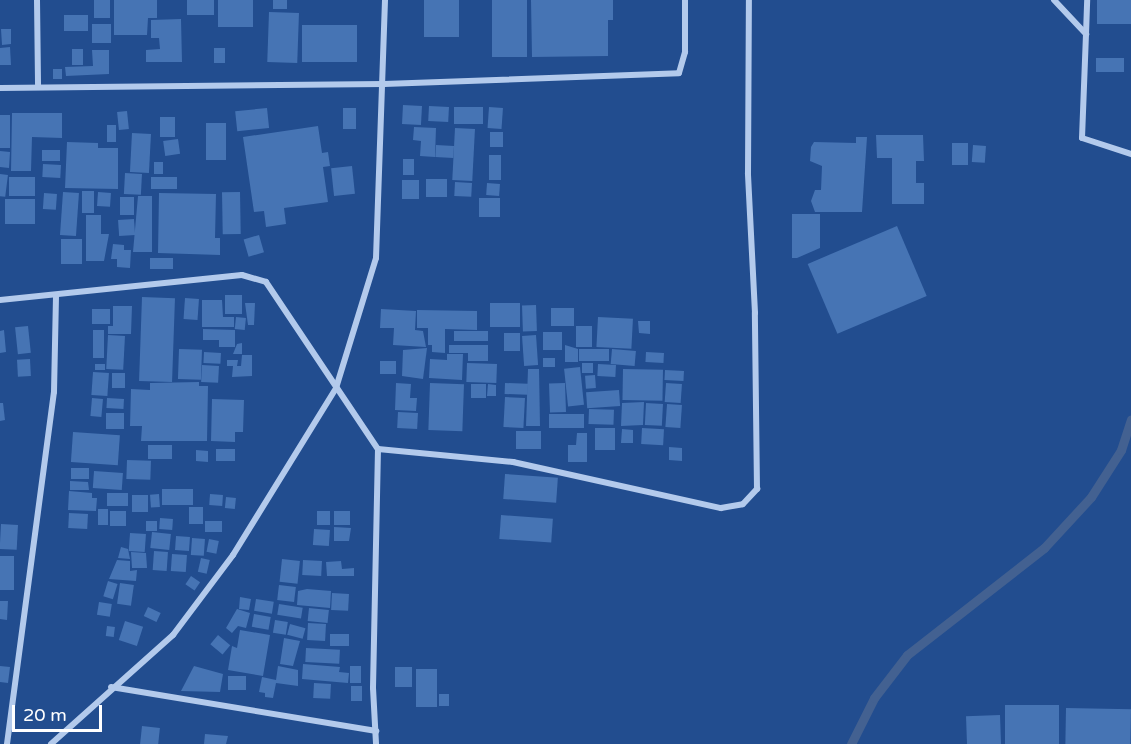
<!DOCTYPE html>
<style>
body{margin:0}
#map{position:relative;width:1131px;height:744px;overflow:hidden;background:#224d8f;font-family:"Varela Round",sans-serif}
div>[style]{position:absolute}
.stream>*{height:9px;margin:-4.5px;padding:0 4.5px;transform-origin:4.5px;border-radius:4.5px;background:#436191}
.building>*{inset:0;background:#4674b4;transform-origin:0 0}
.street>*{height:6px;margin:-3px;padding:0 3px;transform-origin:3px;border-radius:3px;background:#b3caec}
span{translate:-50% -50%;white-space:nowrap;text-align:center;line-height:1.15;-webkit-text-stroke:6px #224d8f;paint-order:stroke}
.scale{position:absolute;left:12px;top:705px;width:90px;height:27px;box-sizing:border-box;border:3px solid #fff;border-top:0;padding-left:8px;font-size:18px;line-height:21px;white-space:nowrap;color:#fff;-webkit-text-stroke:4px #224d8f;paint-order:stroke}
</style>
<div id="map">
<div class="stream">
<i style="left:851px;top:744px;width:51px;rotate:-63.4deg"></i>
<i style="left:874px;top:698px;width:54px;rotate:-52.5deg"></i>
<i style="left:907px;top:655px;width:174px;rotate:-38deg"></i>
<i style="left:1044px;top:548px;width:69px;rotate:-47.3deg"></i>
<i style="left:1091px;top:497px;width:56px;rotate:-57.4deg"></i>
<i style="left:1121px;top:450px;width:32px;rotate:-72deg"></i>
</div>
<div class="building">
<i style="left:94px;top:0;width:16px;height:18px"></i>
<i style="clip-path:polygon(114px 0,157px 0,157px 18px,148px 18px,147px 35px,114px 35px)"></i>
<i style="left:187px;top:0;width:27px;height:15px"></i>
<i style="left:218px;top:0;width:35px;height:27px"></i>
<i style="left:273px;top:0;width:14px;height:9px"></i>
<i style="left:424px;top:0;width:35px;height:37px"></i>
<i style="left:492px;top:0;width:35px;height:57px"></i>
<i style="clip-path:polygon(531px 0,613px 0,613px 20px,608px 20px,608px 56px,532px 57px)"></i>
<i style="left:1097px;top:0;width:34px;height:24px"></i>
<i style="left:269px;top:12px;width:30px;height:50px;rotate:2deg"></i>
<i style="left:64px;top:15px;width:24px;height:16px"></i>
<i style="clip-path:polygon(181px 19px,182px 62px,146px 62px,146px 50px,160px 49px,159px 38px,151px 38px,151px 20px)"></i>
<i style="left:92px;top:24px;width:19px;height:19px"></i>
<i style="left:302px;top:25px;width:55px;height:37px"></i>
<i style="clip-path:polygon(1px 29px,11px 29px,11px 44px,2px 45px)"></i>
<i style="clip-path:polygon(10px 47px,11px 65px,0 65px,0 48px)"></i>
<i style="left:214px;top:48px;width:11px;height:15px"></i>
<i style="left:72px;top:49px;width:11px;height:16px"></i>
<i style="clip-path:polygon(92px 50px,109px 50px,109px 74px,66px 76px,65px 67px,93px 66px)"></i>
<i style="left:1096px;top:58px;width:28px;height:14px"></i>
<i style="left:53px;top:69px;width:9px;height:10px"></i>
<i style="left:403px;top:105px;width:19px;height:19px;rotate:3deg"></i>
<i style="left:429px;top:106px;width:20px;height:15px;rotate:3deg"></i>
<i style="left:454px;top:107px;width:29px;height:17px"></i>
<i style="left:489px;top:107px;width:14px;height:21px;rotate:4deg"></i>
<i style="left:267px;top:108px;width:20px;height:32px;rotate:84deg"></i>
<i style="left:343px;top:108px;width:13px;height:21px"></i>
<i style="left:127px;top:111px;width:18px;height:10px;rotate:84deg"></i>
<i style="clip-path:polygon(12px 113px,62px 113px,62px 138px,32px 137px,31px 171px,11px 171px)"></i>
<i style="left:0;top:115px;width:10px;height:33px"></i>
<i style="left:160px;top:117px;width:15px;height:20px"></i>
<i style="left:206px;top:123px;width:20px;height:37px"></i>
<i style="left:107px;top:125px;width:9px;height:17px"></i>
<i style="clip-path:polygon(318px 126px,322px 153px,328px 152px,330px 166px,323px 167px,328px 202px,284px 208px,286px 224px,266px 227px,264px 211px,254px 212px,243px 137px)"></i>
<i style="clip-path:polygon(414px 127px,436px 128px,435px 157px,420px 156px,421px 141px,413px 140px)"></i>
<i style="left:455px;top:128px;width:20px;height:52px;rotate:3deg"></i>
<i style="left:490px;top:132px;width:13px;height:15px"></i>
<i style="left:132px;top:133px;width:19px;height:39px;rotate:3deg"></i>
<i style="clip-path:polygon(876px 135px,923px 135px,924px 161px,916px 161px,916px 183px,924px 183px,924px 204px,892px 204px,892px 158px,877px 158px)"></i>
<i style="clip-path:polygon(856px 137px,867px 137px,862px 212px,815px 212px,811px 201px,815px 190px,821px 190px,822px 166px,810px 161px,811px 147px,814px 142px,856px 143px)"></i>
<i style="left:178px;top:139px;width:15px;height:15px;rotate:82deg"></i>
<i style="clip-path:polygon(67px 142px,98px 143px,98px 148px,118px 148px,118px 189px,65px 188px)"></i>
<i style="left:952px;top:143px;width:16px;height:22px"></i>
<i style="left:436px;top:145px;width:18px;height:12px;rotate:3deg"></i>
<i style="left:973px;top:145px;width:13px;height:17px;rotate:4deg"></i>
<i style="left:42px;top:150px;width:18px;height:11px"></i>
<i style="clip-path:polygon(0 151px,10px 152px,9px 168px,0 167px)"></i>
<i style="left:489px;top:155px;width:12px;height:25px"></i>
<i style="left:403px;top:159px;width:11px;height:16px"></i>
<i style="left:154px;top:162px;width:9px;height:12px"></i>
<i style="left:43px;top:164px;width:18px;height:13px;rotate:3deg"></i>
<i style="left:352px;top:166px;width:28px;height:21px;rotate:84deg"></i>
<i style="left:125px;top:173px;width:17px;height:21px;rotate:3deg"></i>
<i style="left:0;top:174px;width:8px;height:22px;rotate:7deg"></i>
<i style="left:9px;top:177px;width:26px;height:19px"></i>
<i style="left:151px;top:177px;width:26px;height:12px"></i>
<i style="left:426px;top:179px;width:21px;height:18px"></i>
<i style="left:402px;top:180px;width:17px;height:19px"></i>
<i style="left:455px;top:182px;width:17px;height:14px;rotate:3deg"></i>
<i style="left:487px;top:183px;width:13px;height:12px;rotate:4deg"></i>
<i style="left:82px;top:191px;width:12px;height:22px"></i>
<i style="left:63px;top:192px;width:16px;height:43px;rotate:4deg"></i>
<i style="left:98px;top:192px;width:13px;height:14px;rotate:4deg"></i>
<i style="left:240px;top:192px;width:42px;height:18px;rotate:89deg"></i>
<i style="left:44px;top:193px;width:13px;height:16px;rotate:4deg"></i>
<i style="clip-path:polygon(159px 193px,216px 194px,215px 238px,220px 238px,220px 255px,158px 253px)"></i>
<i style="clip-path:polygon(138px 196px,152px 196px,152px 252px,133px 252px)"></i>
<i style="left:120px;top:197px;width:14px;height:18px"></i>
<i style="left:479px;top:198px;width:21px;height:19px"></i>
<i style="left:5px;top:199px;width:30px;height:25px"></i>
<i style="clip-path:polygon(792px 214px,820px 214px,820px 248px,797px 258px,792px 258px)"></i>
<i style="clip-path:polygon(86px 215px,101px 215px,101px 234px,109px 234px,104px 261px,86px 261px)"></i>
<i style="left:134px;top:219px;width:16px;height:16px;rotate:86deg"></i>
<i style="left:897px;top:226px;width:76px;height:97px;rotate:67deg"></i>
<i style="left:259px;top:235px;width:18px;height:16px;rotate:74deg"></i>
<i style="left:61px;top:239px;width:21px;height:25px"></i>
<i style="clip-path:polygon(113px 244px,124px 245px,124px 250px,131px 250px,130px 268px,117px 267px,117px 259px,111px 259px)"></i>
<i style="left:173px;top:258px;width:11px;height:23px;rotate:90deg"></i>
<i style="left:225px;top:295px;width:17px;height:19px"></i>
<i style="left:142px;top:297px;width:33px;height:84px;rotate:2deg"></i>
<i style="left:185px;top:298px;width:14px;height:21px;rotate:4deg"></i>
<i style="clip-path:polygon(202px 300px,222px 300px,223px 317px,234px 317px,234px 327px,202px 327px)"></i>
<i style="clip-path:polygon(245px 303px,255px 303px,254px 325px,248px 325px)"></i>
<i style="left:490px;top:303px;width:30px;height:24px"></i>
<i style="left:536px;top:305px;width:26px;height:14px;rotate:88deg"></i>
<i style="clip-path:polygon(113px 306px,132px 306px,131px 334px,108px 334px,108px 326px,113px 326px)"></i>
<i style="left:551px;top:308px;width:23px;height:18px"></i>
<i style="left:110px;top:309px;width:15px;height:18px;rotate:90deg"></i>
<i style="clip-path:polygon(381px 309px,416px 311px,415px 330px,423px 331px,426px 347px,393px 345px,394px 328px,380px 328px)"></i>
<i style="clip-path:polygon(417px 310px,477px 311px,477px 330px,445px 329px,445px 353px,432px 352px,432px 345px,428px 345px,428px 328px,417px 328px)"></i>
<i style="left:236px;top:317px;width:10px;height:12px;rotate:6deg"></i>
<i style="left:598px;top:317px;width:35px;height:30px;rotate:3deg"></i>
<i style="clip-path:polygon(638px 321px,650px 321px,650px 334px,639px 333px)"></i>
<i style="left:28px;top:326px;width:27px;height:13px;rotate:84deg"></i>
<i style="left:576px;top:326px;width:16px;height:21px"></i>
<i style="clip-path:polygon(203px 329px,235px 330px,235px 347px,219px 347px,219px 340px,203px 340px)"></i>
<i style="clip-path:polygon(4px 330px,6px 352px,0 353px,0 331px)"></i>
<i style="left:93px;top:330px;width:11px;height:28px"></i>
<i style="left:454px;top:331px;width:34px;height:10px"></i>
<i style="left:543px;top:332px;width:19px;height:18px"></i>
<i style="left:520px;top:333px;width:18px;height:16px;rotate:90deg"></i>
<i style="left:108px;top:335px;width:17px;height:34px;rotate:3deg"></i>
<i style="left:536px;top:335px;width:30px;height:14px;rotate:86deg"></i>
<i style="clip-path:polygon(242px 343px,242px 354px,233px 354px,237px 344px)"></i>
<i style="clip-path:polygon(449px 345px,488px 345px,488px 361px,468px 361px,468px 353px,449px 353px)"></i>
<i style="clip-path:polygon(565px 345px,578px 349px,578px 362px,565px 362px)"></i>
<i style="clip-path:polygon(427px 348px,423px 379px,402px 376px,403px 350px)"></i>
<i style="left:179px;top:349px;width:23px;height:30px;rotate:2deg"></i>
<i style="left:579px;top:349px;width:30px;height:12px"></i>
<i style="left:612px;top:349px;width:24px;height:15px;rotate:5deg"></i>
<i style="left:204px;top:352px;width:17px;height:11px;rotate:3deg"></i>
<i style="left:646px;top:352px;width:18px;height:10px;rotate:3deg"></i>
<i style="clip-path:polygon(447px 354px,463px 354px,462px 380px,429px 378px,430px 359px,447px 360px)"></i>
<i style="clip-path:polygon(242px 355px,252px 355px,252px 376px,232px 377px,233px 366px,227px 366px,227px 360px,238px 360px,237px 366px,241px 366px)"></i>
<i style="left:543px;top:358px;width:12px;height:9px"></i>
<i style="left:30px;top:359px;width:17px;height:13px;rotate:87deg"></i>
<i style="left:380px;top:361px;width:16px;height:13px"></i>
<i style="left:467px;top:363px;width:30px;height:19px;rotate:2deg"></i>
<i style="left:582px;top:363px;width:11px;height:10px"></i>
<i style="left:95px;top:364px;width:10px;height:6px"></i>
<i style="left:598px;top:364px;width:18px;height:12px;rotate:3deg"></i>
<i style="left:202px;top:365px;width:17px;height:17px;rotate:3deg"></i>
<i style="left:580px;top:367px;width:38px;height:16px;rotate:84deg"></i>
<i style="clip-path:polygon(528px 369px,539px 369px,540px 426px,526px 426px)"></i>
<i style="left:623px;top:369px;width:40px;height:31px;rotate:1deg"></i>
<i style="left:665px;top:370px;width:19px;height:10px;rotate:3deg"></i>
<i style="left:93px;top:372px;width:16px;height:23px;rotate:4deg"></i>
<i style="left:112px;top:373px;width:13px;height:15px"></i>
<i style="left:595px;top:375px;width:13px;height:10px;rotate:86deg"></i>
<i style="clip-path:polygon(199px 382px,199px 386px,208px 386px,207px 441px,141px 441px,142px 426px,130px 426px,131px 389px,150px 390px,150px 383px)"></i>
<i style="clip-path:polygon(396px 383px,411px 384px,410px 398px,417px 398px,416px 411px,395px 410px)"></i>
<i style="left:430px;top:383px;width:34px;height:47px;rotate:2deg"></i>
<i style="left:505px;top:383px;width:23px;height:11px;rotate:2deg"></i>
<i style="left:565px;top:383px;width:29px;height:16px;rotate:88deg"></i>
<i style="left:666px;top:383px;width:16px;height:19px;rotate:4deg"></i>
<i style="left:471px;top:384px;width:15px;height:14px"></i>
<i style="clip-path:polygon(488px 384px,496px 385px,496px 396px,487px 396px)"></i>
<i style="left:619px;top:390px;width:16px;height:33px;rotate:86deg"></i>
<i style="left:505px;top:397px;width:20px;height:30px;rotate:3deg"></i>
<i style="left:92px;top:398px;width:11px;height:18px;rotate:5deg"></i>
<i style="left:107px;top:398px;width:17px;height:10px;rotate:3deg"></i>
<i style="clip-path:polygon(212px 399px,244px 400px,243px 432px,235px 432px,235px 442px,211px 441px)"></i>
<i style="clip-path:polygon(644px 402px,643px 425px,621px 426px,622px 403px)"></i>
<i style="clip-path:polygon(0 403px,3px 403px,5px 420px,0 421px)"></i>
<i style="left:646px;top:403px;width:17px;height:22px;rotate:3deg"></i>
<i style="left:667px;top:404px;width:15px;height:23px;rotate:4deg"></i>
<i style="left:589px;top:409px;width:25px;height:15px;rotate:2deg"></i>
<i style="left:398px;top:412px;width:20px;height:16px;rotate:3deg"></i>
<i style="left:106px;top:413px;width:18px;height:16px"></i>
<i style="left:549px;top:414px;width:35px;height:14px"></i>
<i style="left:595px;top:428px;width:20px;height:22px"></i>
<i style="left:642px;top:428px;width:22px;height:16px;rotate:3deg"></i>
<i style="clip-path:polygon(622px 429px,633px 430px,633px 443px,621px 443px)"></i>
<i style="left:516px;top:431px;width:25px;height:18px"></i>
<i style="left:73px;top:432px;width:47px;height:30px;rotate:4deg"></i>
<i style="clip-path:polygon(577px 433px,587px 433px,587px 462px,568px 462px,568px 445px,576px 445px)"></i>
<i style="left:148px;top:445px;width:24px;height:14px"></i>
<i style="clip-path:polygon(669px 447px,682px 448px,682px 461px,669px 460px)"></i>
<i style="left:216px;top:449px;width:19px;height:12px"></i>
<i style="clip-path:polygon(196px 450px,208px 451px,208px 462px,196px 461px)"></i>
<i style="left:127px;top:460px;width:24px;height:19px;rotate:2deg"></i>
<i style="left:71px;top:468px;width:18px;height:11px"></i>
<i style="left:94px;top:471px;width:29px;height:17px;rotate:4deg"></i>
<i style="left:505px;top:474px;width:53px;height:25px;rotate:4deg"></i>
<i style="clip-path:polygon(70px 481px,88px 482px,89px 490px,70px 490px)"></i>
<i style="left:193px;top:489px;width:16px;height:31px;rotate:90deg"></i>
<i style="clip-path:polygon(69px 491px,92px 493px,92px 498px,97px 498px,96px 511px,68px 510px)"></i>
<i style="left:128px;top:493px;width:13px;height:21px;rotate:90deg"></i>
<i style="left:159px;top:494px;width:13px;height:9px;rotate:86deg"></i>
<i style="left:210px;top:494px;width:13px;height:11px;rotate:4deg"></i>
<i style="left:132px;top:495px;width:16px;height:17px"></i>
<i style="left:226px;top:497px;width:10px;height:11px;rotate:6deg"></i>
<i style="left:189px;top:507px;width:14px;height:17px"></i>
<i style="left:98px;top:509px;width:10px;height:16px"></i>
<i style="left:110px;top:511px;width:16px;height:15px"></i>
<i style="left:317px;top:511px;width:13px;height:14px"></i>
<i style="left:334px;top:511px;width:16px;height:14px"></i>
<i style="left:69px;top:513px;width:19px;height:15px;rotate:3deg"></i>
<i style="left:501px;top:515px;width:52px;height:24px;rotate:4deg"></i>
<i style="left:160px;top:518px;width:13px;height:11px;rotate:4deg"></i>
<i style="left:146px;top:521px;width:11px;height:10px"></i>
<i style="left:205px;top:521px;width:17px;height:11px"></i>
<i style="left:1px;top:524px;width:17px;height:25px;rotate:3deg"></i>
<i style="clip-path:polygon(334px 527px,351px 528px,349px 541px,334px 541px)"></i>
<i style="left:314px;top:529px;width:16px;height:16px;rotate:4deg"></i>
<i style="left:152px;top:532px;width:19px;height:16px;rotate:6deg"></i>
<i style="left:130px;top:533px;width:16px;height:18px;rotate:4deg"></i>
<i style="left:176px;top:536px;width:14px;height:14px;rotate:4deg"></i>
<i style="left:192px;top:538px;width:13px;height:17px;rotate:4deg"></i>
<i style="left:209px;top:539px;width:10px;height:13px;rotate:11deg"></i>
<i style="clip-path:polygon(121px 547px,128px 549px,130px 559px,118px 558px)"></i>
<i style="left:154px;top:551px;width:14px;height:19px;rotate:4deg"></i>
<i style="clip-path:polygon(131px 552px,146px 553px,147px 568px,132px 568px)"></i>
<i style="left:172px;top:554px;width:15px;height:17px;rotate:4deg"></i>
<i style="left:0;top:556px;width:14px;height:34px"></i>
<i style="left:201px;top:558px;width:9px;height:14px;rotate:13deg"></i>
<i style="left:282px;top:559px;width:18px;height:23px;rotate:6deg"></i>
<i style="clip-path:polygon(117px 560px,130px 561px,130px 571px,137px 570px,136px 581px,109px 579px)"></i>
<i style="left:303px;top:560px;width:19px;height:15px;rotate:3deg"></i>
<i style="clip-path:polygon(341px 561px,342px 569px,354px 568px,354px 576px,327px 576px,326px 562px)"></i>
<i style="left:191px;top:576px;width:11px;height:10px;rotate:34deg"></i>
<i style="left:108px;top:581px;width:10px;height:16px;rotate:17deg"></i>
<i style="left:120px;top:583px;width:14px;height:21px;rotate:8deg"></i>
<i style="left:279px;top:585px;width:17px;height:15px;rotate:7deg"></i>
<i style="clip-path:polygon(307px 589px,331px 591px,330px 608px,297px 605px,298px 591px)"></i>
<i style="left:332px;top:593px;width:17px;height:17px;rotate:3deg"></i>
<i style="clip-path:polygon(240px 597px,251px 599px,249px 610px,239px 609px)"></i>
<i style="left:256px;top:599px;width:18px;height:12px;rotate:9deg"></i>
<i style="clip-path:polygon(0 601px,8px 601px,7px 620px,0 619px)"></i>
<i style="left:99px;top:602px;width:13px;height:13px;rotate:9deg"></i>
<i style="left:279px;top:604px;width:24px;height:11px;rotate:9deg"></i>
<i style="left:148px;top:607px;width:14px;height:10px;rotate:25deg"></i>
<i style="left:309px;top:608px;width:20px;height:13px;rotate:6deg"></i>
<i style="clip-path:polygon(237px 609px,250px 613px,246px 628px,238px 626px,232px 633px,226px 628px)"></i>
<i style="left:254px;top:614px;width:17px;height:13px;rotate:10deg"></i>
<i style="left:275px;top:620px;width:13px;height:13px;rotate:9deg"></i>
<i style="left:125px;top:621px;width:19px;height:20px;rotate:18deg"></i>
<i style="left:308px;top:623px;width:18px;height:17px;rotate:3deg"></i>
<i style="left:290px;top:624px;width:16px;height:11px;rotate:15deg"></i>
<i style="left:107px;top:626px;width:8px;height:10px;rotate:7deg"></i>
<i style="clip-path:polygon(240px 630px,270px 635px,263px 676px,228px 670px,232px 646px,237px 648px)"></i>
<i style="left:330px;top:634px;width:19px;height:12px"></i>
<i style="left:218px;top:635px;width:16px;height:12px;rotate:40deg"></i>
<i style="clip-path:polygon(284px 638px,300px 641px,293px 666px,280px 664px)"></i>
<i style="left:306px;top:648px;width:34px;height:14px;rotate:3deg"></i>
<i style="clip-path:polygon(303px 664px,340px 667px,339px 672px,349px 673px,348px 683px,302px 679px)"></i>
<i style="clip-path:polygon(0 666px,10px 667px,8px 683px,0 682px)"></i>
<i style="clip-path:polygon(194px 666px,223px 674px,220px 692px,181px 691px)"></i>
<i style="clip-path:polygon(278px 666px,298px 670px,298px 686px,276px 683px,273px 698px,265px 697px,265px 693px,259px 692px,262px 677px,276px 680px)"></i>
<i style="left:350px;top:666px;width:11px;height:17px"></i>
<i style="left:395px;top:667px;width:17px;height:20px"></i>
<i style="left:416px;top:669px;width:21px;height:38px"></i>
<i style="left:228px;top:676px;width:18px;height:14px"></i>
<i style="left:314px;top:683px;width:17px;height:15px;rotate:3deg"></i>
<i style="left:351px;top:686px;width:11px;height:15px"></i>
<i style="left:439px;top:694px;width:10px;height:12px"></i>
<i style="left:1005px;top:705px;width:54px;height:39px"></i>
<i style="left:1066px;top:708px;width:65px;height:36px;rotate:1deg"></i>
<i style="left:1000px;top:715px;width:29px;height:34px;rotate:88deg"></i>
<i style="left:142px;top:726px;width:18px;height:18px;rotate:6deg"></i>
<i style="clip-path:polygon(205px 734px,228px 736px,226px 744px,204px 744px)"></i>
</div>
<div class="street">
<i style="left:37px;top:0;width:86px;rotate:89.3deg"></i>
<i style="left:1054px;top:0;width:47px;rotate:46.7deg"></i>
<i style="left:1086px;top:34px;width:104px;rotate:92.2deg"></i>
<i style="left:1082px;top:138px;width:52px;rotate:18.1deg"></i>
<i style="left:1086px;top:34px;width:34px;rotate:-88deg"></i>
<i style="left:0;top:88px;width:384px;rotate:-0.6deg"></i>
<i style="left:384px;top:84px;width:295px;rotate:-2.1deg"></i>
<i style="left:679px;top:73px;width:22px;rotate:-74deg"></i>
<i style="left:685px;top:52px;width:52px;rotate:-90deg"></i>
<i style="left:0;top:300px;width:243px;rotate:-5.9deg"></i>
<i style="left:242px;top:275px;width:25px;rotate:16deg"></i>
<i style="left:266px;top:282px;width:201px;rotate:56.2deg"></i>
<i style="left:378px;top:449px;width:239px;rotate:91.2deg"></i>
<i style="left:373px;top:688px;width:56px;rotate:86.9deg"></i>
<i style="left:378px;top:449px;width:136px;rotate:5.5deg"></i>
<i style="left:513px;top:462px;width:213px;rotate:12.5deg"></i>
<i style="left:721px;top:508px;width:22px;rotate:-10deg"></i>
<i style="left:743px;top:504px;width:21px;rotate:-47deg"></i>
<i style="left:757px;top:489px;width:176px;rotate:-90.7deg"></i>
<i style="left:755px;top:313px;width:140px;rotate:-92.9deg"></i>
<i style="left:748px;top:173px;width:173px;rotate:-89.7deg"></i>
<i style="left:111px;top:687px;width:269px;rotate:9.4deg"></i>
<i style="left:7px;top:744px;width:355px;rotate:-82.4deg"></i>
<i style="left:54px;top:392px;width:96px;rotate:-88.8deg"></i>
<i style="left:51px;top:744px;width:164px;rotate:-41.8deg"></i>
<i style="left:173px;top:635px;width:100px;rotate:-53.1deg"></i>
<i style="left:233px;top:555px;width:196px;rotate:-58.3deg"></i>
<i style="left:336px;top:388px;width:136px;rotate:-72.9deg"></i>
<i style="left:376px;top:258px;width:258px;rotate:-88deg"></i>
</div>
<div class="scale">20 m</div>
</div>
